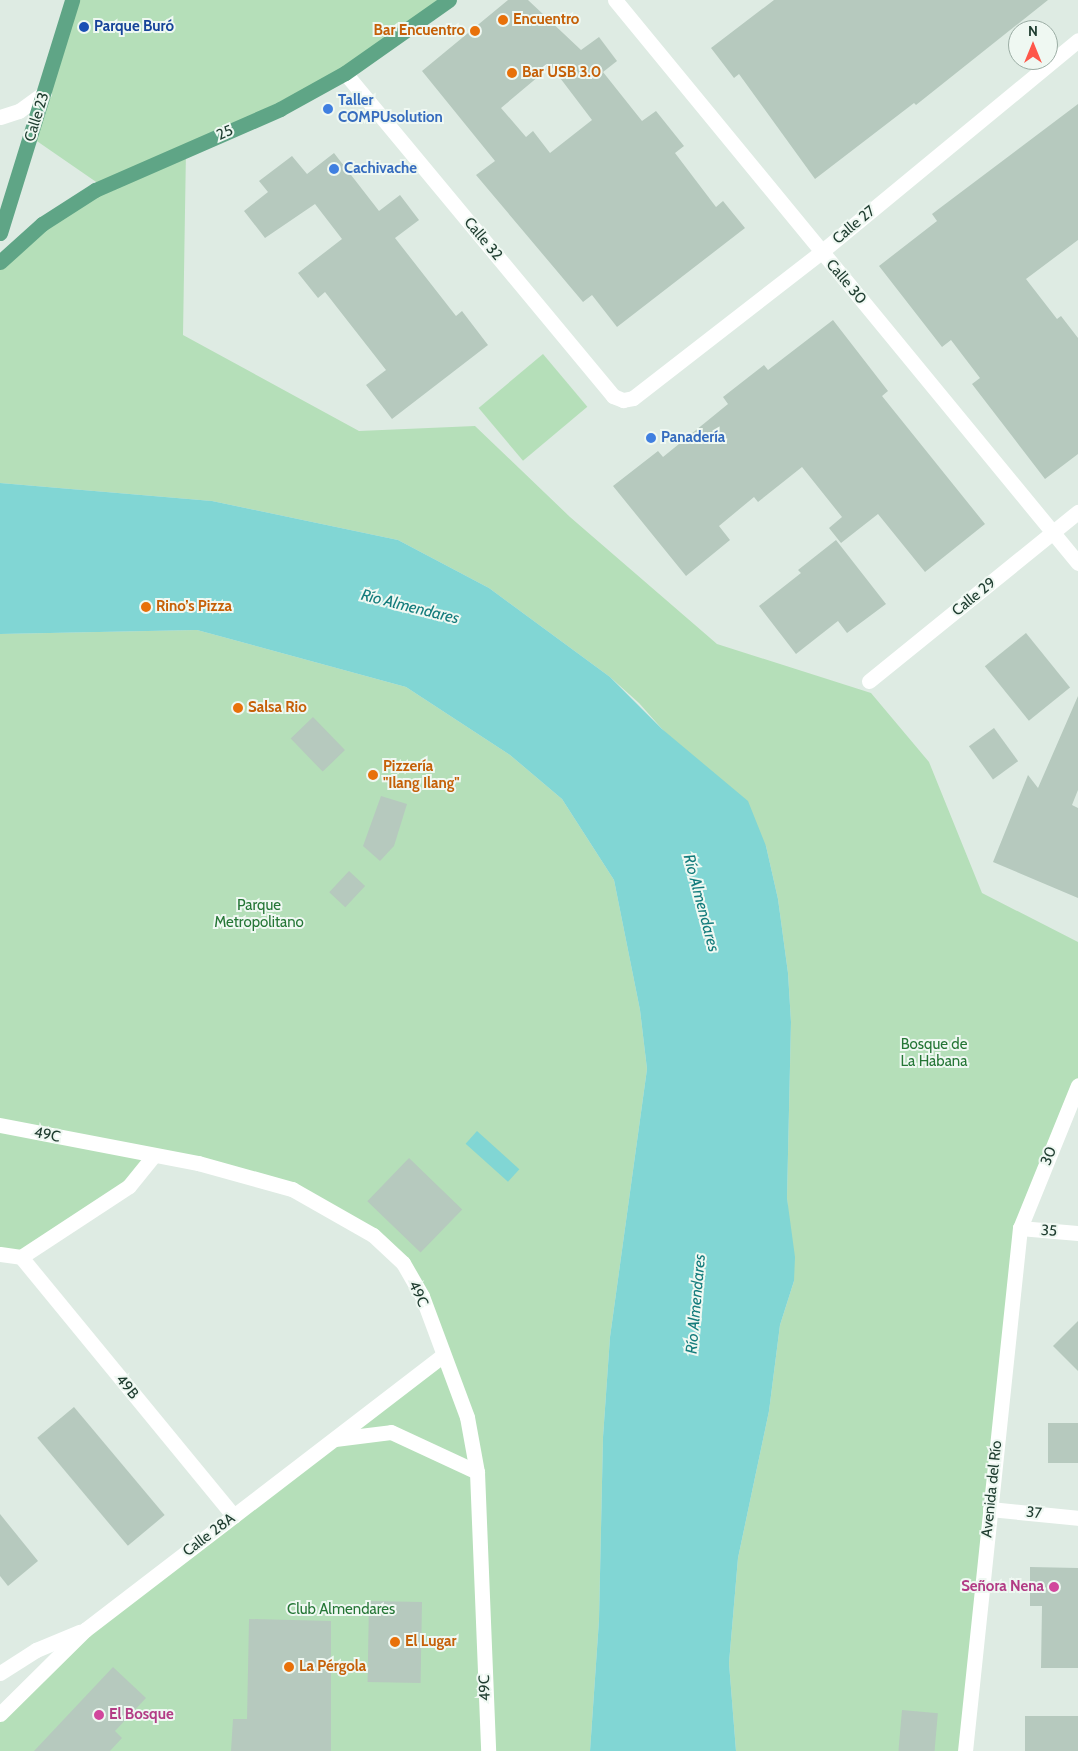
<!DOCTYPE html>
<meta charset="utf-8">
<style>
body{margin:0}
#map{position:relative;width:1078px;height:1751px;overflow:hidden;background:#deebe3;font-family:Cabin,sans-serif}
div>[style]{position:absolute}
.green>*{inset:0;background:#b5dfb9;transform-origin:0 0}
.water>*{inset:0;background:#81d6d4;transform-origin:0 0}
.building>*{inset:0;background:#b6c9be;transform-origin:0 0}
.minor>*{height:15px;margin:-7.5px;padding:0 7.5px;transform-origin:7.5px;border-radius:7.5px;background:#fff}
.major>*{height:15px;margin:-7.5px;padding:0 7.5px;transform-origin:7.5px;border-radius:7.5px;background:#5fa586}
.dots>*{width:14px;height:14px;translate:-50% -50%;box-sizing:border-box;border:2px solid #eff8f2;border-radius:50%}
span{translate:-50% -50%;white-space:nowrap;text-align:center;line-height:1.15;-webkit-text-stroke:4px #eff8f2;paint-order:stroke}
.food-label{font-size:15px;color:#c56008;font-weight:700}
.left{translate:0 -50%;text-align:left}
.right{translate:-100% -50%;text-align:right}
.transit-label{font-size:15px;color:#164399;font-weight:700}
.shop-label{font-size:15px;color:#366cbe;font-weight:700}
.street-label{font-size:15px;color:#1e3c2f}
.park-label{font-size:15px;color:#257636}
.hotel-label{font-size:15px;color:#b23c85;font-weight:700}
.water-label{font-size:16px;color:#147c7c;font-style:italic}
.north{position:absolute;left:1008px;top:20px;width:50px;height:50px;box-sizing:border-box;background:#eff8f2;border:1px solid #9bada4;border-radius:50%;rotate:0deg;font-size:14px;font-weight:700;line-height:20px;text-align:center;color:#1e3c2f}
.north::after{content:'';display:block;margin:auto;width:18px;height:22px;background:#fe574a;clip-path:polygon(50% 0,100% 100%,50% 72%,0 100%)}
</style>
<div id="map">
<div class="green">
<i style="clip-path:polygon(72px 0,449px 0,386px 47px,186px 150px,183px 335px,359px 431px,475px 426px,570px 517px,717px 644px,871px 693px,929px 762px,982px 893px,1078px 942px,1078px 1080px,1020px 1228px,965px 1751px,736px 1751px,729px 1663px,738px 1558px,769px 1411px,780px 1325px,794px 1281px,787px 1198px,791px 1022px,788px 973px,778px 899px,766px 846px,639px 703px,610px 677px,489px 588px,398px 540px,212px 501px,0 483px,0 262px,102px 186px,31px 137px)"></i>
<i style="left:543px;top:354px;width:69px;height:84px;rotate:50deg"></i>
<i style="clip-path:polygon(197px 630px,406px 687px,510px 755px,562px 799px,614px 880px,640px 1010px,647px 1069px,610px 1337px,603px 1437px,599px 1620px,590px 1751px,0 1751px,0 1714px,27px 1684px,443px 1356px,403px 1263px,292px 1189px,153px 1156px,129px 1186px,21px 1257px,0 1254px,0 634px)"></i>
</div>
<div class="water">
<i style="clip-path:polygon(0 483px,212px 501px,398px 540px,489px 588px,610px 677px,662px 729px,748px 801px,766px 846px,778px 899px,788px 973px,791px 1022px,787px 1198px,795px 1257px,794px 1281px,780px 1325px,769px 1411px,738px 1558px,729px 1663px,736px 1751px,590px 1751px,599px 1620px,603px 1437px,610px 1337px,647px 1069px,640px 1010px,614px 880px,562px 799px,510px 755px,406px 687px,197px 630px,0 634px)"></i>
<i style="left:477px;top:1131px;width:57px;height:17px;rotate:42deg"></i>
</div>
<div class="building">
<i style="clip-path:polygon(evenodd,508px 0,528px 0,581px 50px,599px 37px,617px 61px,603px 72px,642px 121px,656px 111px,684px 146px,675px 153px,716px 207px,723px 201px,745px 228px,617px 327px,592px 295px,583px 302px,476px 175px,495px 161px,422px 71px,508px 0,551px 66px,592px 120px,550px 153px,533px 131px,526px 137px,501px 108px,551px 66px)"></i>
<i style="clip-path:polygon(774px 0,1048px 0,916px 105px,914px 103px,815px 179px,739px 74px,734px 78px,711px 48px)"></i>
<i style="clip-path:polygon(1078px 104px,1078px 240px,1026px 279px,1057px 319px,1061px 316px,1078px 338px,1078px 454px,1045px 479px,972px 384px,980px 378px,951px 340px,942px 347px,879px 266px,937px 221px,932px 214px)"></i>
<i style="clip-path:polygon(334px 153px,379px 211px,400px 195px,419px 220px,395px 238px,456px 316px,462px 311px,488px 345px,392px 419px,366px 385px,386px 370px,325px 292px,318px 298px,298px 273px,342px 239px,315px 204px,265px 238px,244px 211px,268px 192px,259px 181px,292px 156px,307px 174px)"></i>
<i style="clip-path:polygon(833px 320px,888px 391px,882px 396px,985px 524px,925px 572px,878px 514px,841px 543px,829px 528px,842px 517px,802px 467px,758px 502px,754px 497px,719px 526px,730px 540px,686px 576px,613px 486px,658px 451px,663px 457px,728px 404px,723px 397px,764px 365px,768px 370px)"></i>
<i style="clip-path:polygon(836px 540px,886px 604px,847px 633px,838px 621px,796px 654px,759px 606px,801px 573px,798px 570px)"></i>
<i style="left:1026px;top:633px;width:70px;height:53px;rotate:51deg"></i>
<i style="clip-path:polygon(1078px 696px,1078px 790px,1072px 805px,1078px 808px,1078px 898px,993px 862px,1028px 775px,1038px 788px)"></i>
<i style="left:313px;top:717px;width:46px;height:31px;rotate:46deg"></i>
<i style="left:994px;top:728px;width:41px;height:31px;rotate:54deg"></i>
<i style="clip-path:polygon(381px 796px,407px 804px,394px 846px,380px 861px,363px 846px)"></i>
<i style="left:349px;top:871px;width:22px;height:29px;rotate:43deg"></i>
<i style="left:409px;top:1158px;width:74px;height:60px;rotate:44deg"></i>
<i style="clip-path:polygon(1078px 1321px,1078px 1371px,1053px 1346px)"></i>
<i style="left:74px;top:1407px;width:141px;height:48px;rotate:50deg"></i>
<i style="left:1048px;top:1423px;width:30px;height:40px"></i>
<i style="clip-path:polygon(0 1514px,38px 1561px,8px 1586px,0 1576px)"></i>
<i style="clip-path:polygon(1030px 1567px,1078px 1568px,1078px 1668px,1041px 1668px,1042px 1606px,1030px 1606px)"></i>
<i style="left:369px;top:1601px;width:53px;height:81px;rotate:1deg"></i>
<i style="clip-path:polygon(249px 1619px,331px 1621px,331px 1751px,231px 1751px,233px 1719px,247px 1719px)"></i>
<i style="clip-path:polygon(113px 1667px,146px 1698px,115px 1731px,122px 1738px,110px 1751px,34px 1751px)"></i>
<i style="left:902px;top:1710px;width:36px;height:41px;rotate:5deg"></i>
<i style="left:1025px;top:1716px;width:53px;height:35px"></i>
</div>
<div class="minor">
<i style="left:615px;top:0;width:729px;rotate:50.57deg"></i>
<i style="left:345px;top:73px;width:420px;rotate:50.3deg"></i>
<i style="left:613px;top:396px;width:11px;rotate:22deg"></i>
<i style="left:623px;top:400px;width:10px;rotate:-11deg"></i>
<i style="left:633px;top:398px;width:238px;rotate:-37.8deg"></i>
<i style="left:821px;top:252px;width:333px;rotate:-39.5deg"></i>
<i style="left:0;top:117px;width:20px;rotate:-18deg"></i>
<i style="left:19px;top:111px;width:31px;rotate:-36deg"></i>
<i style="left:869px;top:681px;width:269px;rotate:-39deg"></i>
<i style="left:0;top:1125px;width:202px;rotate:10.9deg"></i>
<i style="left:198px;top:1163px;width:98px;rotate:15.5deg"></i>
<i style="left:292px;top:1189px;width:93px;rotate:29.6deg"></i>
<i style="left:373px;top:1235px;width:41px;rotate:43deg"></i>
<i style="left:403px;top:1263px;width:38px;rotate:60deg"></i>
<i style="left:422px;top:1296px;width:129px;rotate:69.6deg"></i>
<i style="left:467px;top:1417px;width:56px;rotate:79.7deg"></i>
<i style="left:477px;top:1472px;width:279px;rotate:87.7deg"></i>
<i style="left:1020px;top:1228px;width:58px;rotate:4.9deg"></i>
<i style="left:0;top:1254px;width:21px;rotate:8deg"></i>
<i style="left:21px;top:1257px;width:129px;rotate:-33.3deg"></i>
<i style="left:129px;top:1186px;width:38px;rotate:-51deg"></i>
<i style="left:21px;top:1257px;width:335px;rotate:50.6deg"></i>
<i style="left:335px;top:1439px;width:56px;rotate:-7.1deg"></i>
<i style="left:391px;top:1432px;width:95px;rotate:24.9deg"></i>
<i style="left:990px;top:1509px;width:88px;rotate:5.8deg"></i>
<i style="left:0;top:1673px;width:43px;rotate:-32.6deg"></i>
<i style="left:36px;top:1650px;width:47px;rotate:-22.7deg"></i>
<i style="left:0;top:1714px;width:120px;rotate:-44.7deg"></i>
<i style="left:85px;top:1630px;width:450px;rotate:-37.5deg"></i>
<i style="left:965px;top:1751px;width:526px;rotate:-84deg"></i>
<i style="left:1020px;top:1228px;width:154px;rotate:-67.9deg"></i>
</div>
<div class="major">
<i style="left:0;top:233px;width:244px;rotate:-72.8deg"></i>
<i style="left:0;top:262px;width:57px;rotate:-42.1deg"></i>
<i style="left:42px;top:224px;width:63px;rotate:-32.7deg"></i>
<i style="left:95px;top:190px;width:202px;rotate:-23.6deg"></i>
<i style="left:280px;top:109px;width:74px;rotate:-29deg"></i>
<i style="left:345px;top:73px;width:127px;rotate:-35.1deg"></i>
</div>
<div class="dots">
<i style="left:503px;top:20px;background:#e8710a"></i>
<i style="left:84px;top:27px;background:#1a4fb4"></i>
<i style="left:475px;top:31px;background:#e8710a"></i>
<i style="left:512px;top:73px;background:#e8710a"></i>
<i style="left:328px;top:109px;background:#3f7fe0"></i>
<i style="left:334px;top:169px;background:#3f7fe0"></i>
<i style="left:651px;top:438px;background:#3f7fe0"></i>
<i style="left:146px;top:607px;background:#e8710a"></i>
<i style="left:238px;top:708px;background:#e8710a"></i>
<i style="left:373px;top:775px;background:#e8710a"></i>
<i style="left:1054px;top:1587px;background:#d1479c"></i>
<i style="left:395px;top:1642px;background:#e8710a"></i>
<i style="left:289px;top:1667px;background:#e8710a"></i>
<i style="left:99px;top:1715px;background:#d1479c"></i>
</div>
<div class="food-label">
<span class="left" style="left:513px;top:20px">Encuentro</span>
<span class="right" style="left:465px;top:31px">Bar Encuentro</span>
<span class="left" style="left:522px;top:73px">Bar USB 3.0</span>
<span class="left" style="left:156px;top:607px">Rino’s Pizza</span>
<span class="left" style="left:248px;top:708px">Salsa Rio</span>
<span class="left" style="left:383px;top:775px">Pizzería<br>"Ilang Ilang"</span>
<span class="left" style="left:405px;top:1642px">El Lugar</span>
<span class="left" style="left:299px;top:1667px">La Pérgola</span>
</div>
<div class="transit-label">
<span class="left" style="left:94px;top:27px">Parque Buró</span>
</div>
<div class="shop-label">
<span class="left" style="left:338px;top:109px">Taller<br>COMPUsolution</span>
<span class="left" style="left:344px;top:169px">Cachivache</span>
<span class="left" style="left:661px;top:438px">Panadería</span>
</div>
<div class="street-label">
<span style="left:37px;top:117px;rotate:-73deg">Calle 23</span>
<span style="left:225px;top:133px;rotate:-23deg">25</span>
<span style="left:854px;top:225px;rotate:-40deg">Calle 27</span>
<span style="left:483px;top:239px;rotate:50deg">Calle 32</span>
<span style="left:846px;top:282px;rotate:50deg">Calle 30</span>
<span style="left:974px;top:597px;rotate:-39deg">Calle 29</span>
<span style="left:47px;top:1135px;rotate:12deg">49C</span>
<span style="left:1049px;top:1156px;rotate:-68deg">30</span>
<span style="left:1049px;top:1231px;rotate:5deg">35</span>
<span style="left:418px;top:1294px;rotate:65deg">49C</span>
<span style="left:127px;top:1387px;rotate:51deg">49B</span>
<span style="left:992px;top:1489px;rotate:-84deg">Avenida del Río</span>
<span style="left:1034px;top:1513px;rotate:6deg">37</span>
<span style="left:209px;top:1535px;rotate:-37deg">Calle 28A</span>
<span style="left:485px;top:1688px;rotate:-92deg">49C</span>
</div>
<div class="park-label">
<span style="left:259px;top:914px">Parque<br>Metropolitano</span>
<span style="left:934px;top:1053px">Bosque de<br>La Habana</span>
<span style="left:341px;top:1610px">Club Almendares</span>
</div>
<div class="hotel-label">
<span class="right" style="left:1044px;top:1587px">Señora Nena</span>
<span class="left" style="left:109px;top:1715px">El Bosque</span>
</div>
<div class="water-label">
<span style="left:410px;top:607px;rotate:14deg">Río Almendares</span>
<span style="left:701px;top:903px;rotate:75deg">Río Almendares</span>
<span style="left:696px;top:1304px;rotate:-85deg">Río Almendares</span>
</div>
<div class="north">N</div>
</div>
